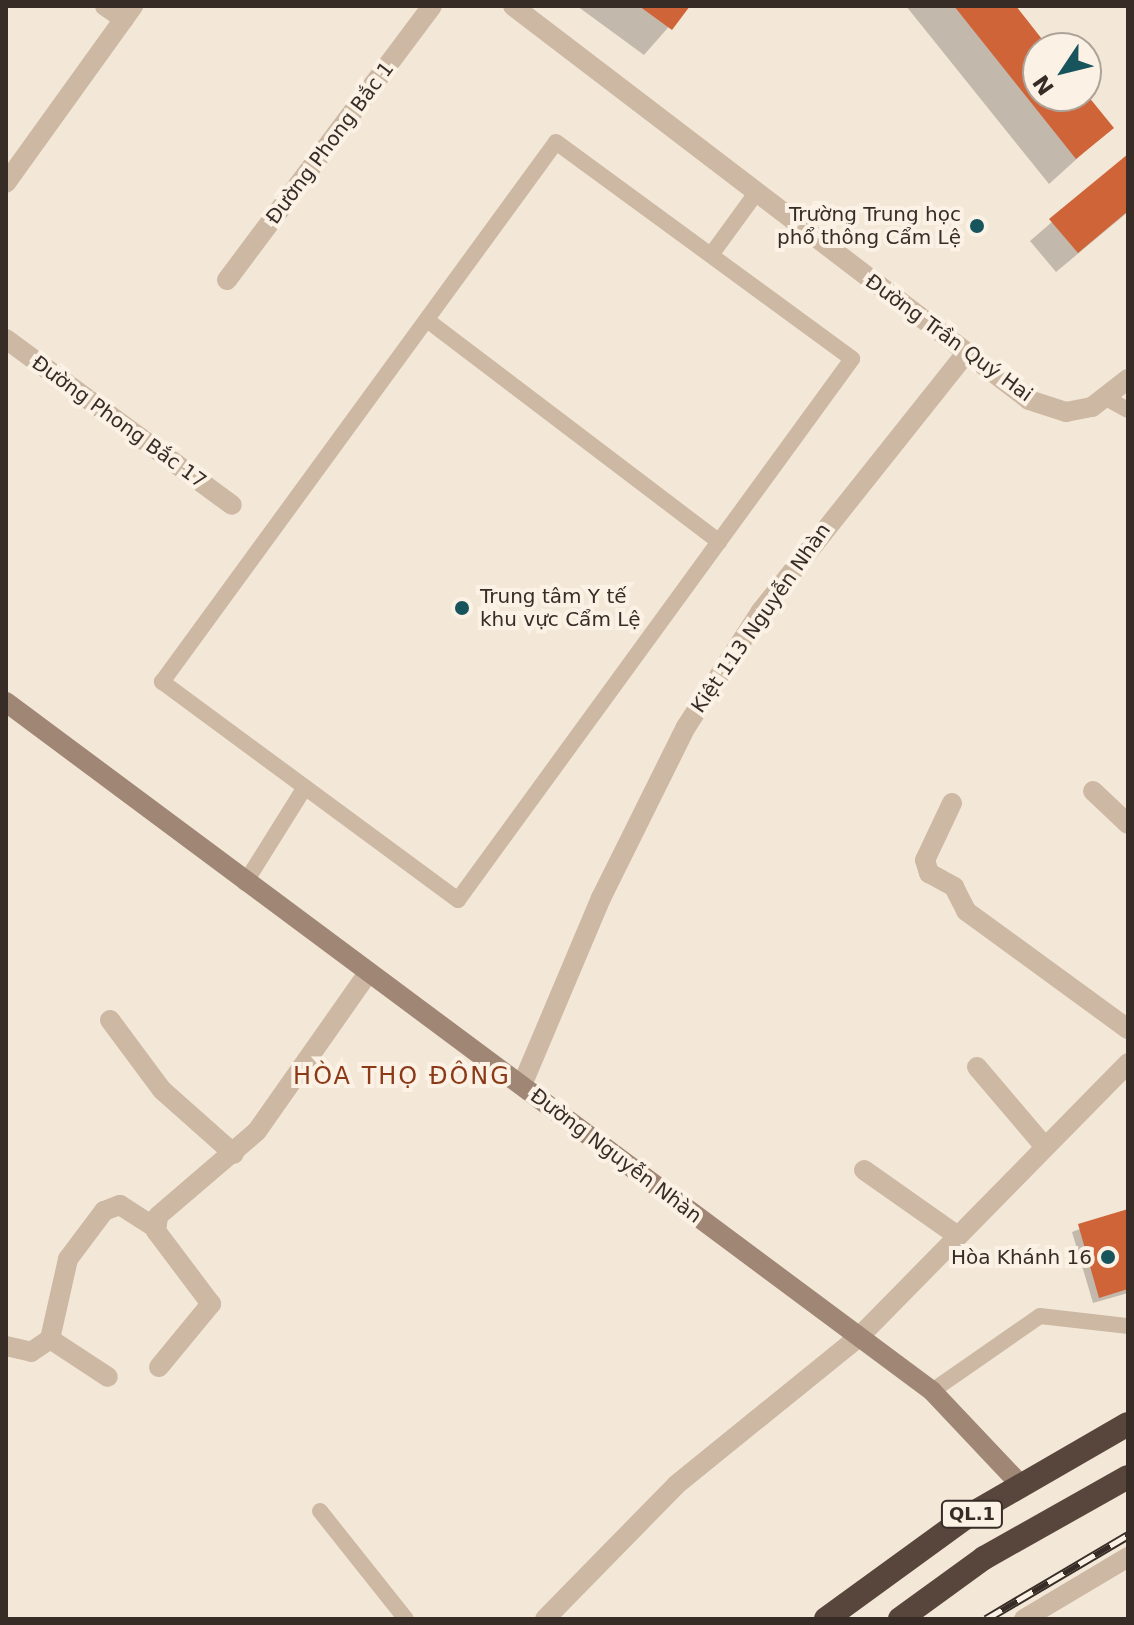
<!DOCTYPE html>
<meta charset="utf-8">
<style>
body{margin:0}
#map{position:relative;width:1134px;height:1625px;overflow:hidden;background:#f3e8d8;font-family:"DejaVu Sans",sans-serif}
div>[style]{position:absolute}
.shadow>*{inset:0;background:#0003}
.building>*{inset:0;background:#d06439}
.lane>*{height:16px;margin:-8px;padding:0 8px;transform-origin:8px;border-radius:8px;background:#ccb8a3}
.street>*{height:20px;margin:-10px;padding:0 10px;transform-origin:10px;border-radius:10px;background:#ccb8a3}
.secondary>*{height:20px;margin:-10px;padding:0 10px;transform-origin:10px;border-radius:10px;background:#a08674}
.highway>*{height:24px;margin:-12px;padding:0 12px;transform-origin:12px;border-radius:12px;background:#58463c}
.rail>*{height:9px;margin-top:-4.5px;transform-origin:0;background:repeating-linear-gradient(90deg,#fbf2e5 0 18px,#372c26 0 36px);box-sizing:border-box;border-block:2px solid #372c26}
.dots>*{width:22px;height:22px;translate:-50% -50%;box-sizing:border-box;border:4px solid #fbf2e5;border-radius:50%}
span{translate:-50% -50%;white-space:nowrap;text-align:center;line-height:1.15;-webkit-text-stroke:8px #fbf2e5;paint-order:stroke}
.shield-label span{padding:2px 6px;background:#fbf2e5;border:2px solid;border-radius:6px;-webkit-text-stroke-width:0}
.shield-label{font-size:18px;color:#372c26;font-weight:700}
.street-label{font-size:20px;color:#372c26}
.poi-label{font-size:20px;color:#372c26}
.right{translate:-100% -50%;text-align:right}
.left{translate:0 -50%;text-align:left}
.quarter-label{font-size:24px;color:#8c3918;letter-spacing:2px}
.frame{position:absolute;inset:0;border:8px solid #372c26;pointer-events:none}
.north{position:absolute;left:1022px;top:32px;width:80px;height:80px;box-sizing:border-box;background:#fbf2e5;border:2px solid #ada399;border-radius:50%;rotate:235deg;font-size:22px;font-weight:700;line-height:32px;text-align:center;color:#372c26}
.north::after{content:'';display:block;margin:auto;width:28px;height:36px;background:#18545b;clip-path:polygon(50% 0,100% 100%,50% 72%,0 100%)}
</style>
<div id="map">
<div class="shadow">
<i style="clip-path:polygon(577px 6px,687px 6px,644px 55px)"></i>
<i style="clip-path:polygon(906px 6px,1013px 6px,1047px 48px,1038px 48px,1038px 96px,1085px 96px,1111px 128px,1049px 184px)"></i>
<i style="clip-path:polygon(1128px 156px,1128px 212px,1056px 272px,1030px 241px)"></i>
<i style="clip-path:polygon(1128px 1211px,1128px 1293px,1093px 1303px,1072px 1232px)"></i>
</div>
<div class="building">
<i style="clip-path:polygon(639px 6px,690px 6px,672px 30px)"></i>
<i style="clip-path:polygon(954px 6px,1016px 6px,1049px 48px,1038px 48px,1038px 96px,1088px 96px,1114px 128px,1076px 159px)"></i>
<i style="clip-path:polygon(1128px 154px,1128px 211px,1078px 253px,1049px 219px)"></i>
<i style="clip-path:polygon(1128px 1209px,1128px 1289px,1099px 1298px,1078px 1224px)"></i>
</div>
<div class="lane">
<i style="left:556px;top:142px;width:367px;rotate:36.2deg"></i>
<i style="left:852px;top:359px;width:669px;rotate:126.07deg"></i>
<i style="left:458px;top:900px;width:368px;rotate:-143.6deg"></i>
<i style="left:162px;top:682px;width:668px;rotate:-53.88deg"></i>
<i style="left:711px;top:255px;width:77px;rotate:-54deg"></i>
<i style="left:427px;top:320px;width:367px;rotate:37.2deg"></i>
<i style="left:1106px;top:398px;width:25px;rotate:29deg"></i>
<i style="left:245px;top:883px;width:113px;rotate:-58deg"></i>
<i style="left:932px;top:1391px;width:131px;rotate:-34.8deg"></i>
<i style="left:1040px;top:1316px;width:89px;rotate:6.5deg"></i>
<i style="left:320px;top:1511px;width:138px;rotate:51.5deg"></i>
</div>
<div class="street">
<i style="left:105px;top:6px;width:23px;rotate:34deg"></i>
<i style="left:513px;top:6px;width:649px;rotate:37.36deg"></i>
<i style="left:1029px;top:400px;width:39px;rotate:18deg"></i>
<i style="left:1066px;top:412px;width:26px;rotate:-11deg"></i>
<i style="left:1092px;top:407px;width:46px;rotate:-37.9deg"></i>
<i style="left:6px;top:183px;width:218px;rotate:-54.3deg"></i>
<i style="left:227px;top:280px;width:342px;rotate:-53.2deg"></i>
<i style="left:6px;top:339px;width:280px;rotate:36.3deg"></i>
<i style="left:1093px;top:791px;width:48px;rotate:43.3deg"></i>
<i style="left:952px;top:803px;width:63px;rotate:115.3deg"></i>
<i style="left:925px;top:860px;width:14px;rotate:73deg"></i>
<i style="left:929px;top:873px;width:29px;rotate:29deg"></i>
<i style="left:954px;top:887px;width:27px;rotate:63deg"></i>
<i style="left:966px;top:911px;width:200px;rotate:36.1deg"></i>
<i style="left:110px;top:1020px;width:87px;rotate:53.4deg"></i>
<i style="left:162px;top:1090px;width:96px;rotate:41.6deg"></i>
<i style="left:977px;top:1067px;width:105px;rotate:49.6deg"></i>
<i style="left:522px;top:1085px;width:203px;rotate:-67.1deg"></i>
<i style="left:601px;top:898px;width:191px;rotate:-63.6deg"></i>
<i style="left:686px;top:727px;width:138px;rotate:-57.1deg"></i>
<i style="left:761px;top:611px;width:330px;rotate:-51.5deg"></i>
<i style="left:864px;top:1170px;width:115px;rotate:35.1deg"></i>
<i style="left:50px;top:1339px;width:69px;rotate:33.2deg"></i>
<i style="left:6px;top:1346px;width:26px;rotate:13deg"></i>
<i style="left:31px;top:1352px;width:23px;rotate:-34deg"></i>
<i style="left:50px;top:1339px;width:82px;rotate:-77.3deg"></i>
<i style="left:68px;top:1259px;width:60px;rotate:-53.1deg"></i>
<i style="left:104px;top:1211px;width:17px;rotate:-21deg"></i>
<i style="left:120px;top:1205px;width:40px;rotate:32.9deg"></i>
<i style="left:159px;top:1367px;width:82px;rotate:-50.5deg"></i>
<i style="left:211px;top:1304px;width:91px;rotate:-127deg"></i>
<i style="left:156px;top:1231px;width:15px;rotate:-82deg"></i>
<i style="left:158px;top:1216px;width:130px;rotate:-40.6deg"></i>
<i style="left:257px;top:1131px;width:193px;rotate:-54.9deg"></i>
<i style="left:545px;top:1619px;width:187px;rotate:-45.6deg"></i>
<i style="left:676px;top:1485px;width:235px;rotate:-39deg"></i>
<i style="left:859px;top:1337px;width:384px;rotate:-45.5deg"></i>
<i style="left:1024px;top:1619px;width:121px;rotate:-30.8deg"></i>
</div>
<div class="secondary">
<i style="left:6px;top:702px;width:1154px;rotate:36.65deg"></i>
<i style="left:932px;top:1391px;width:127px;rotate:46.6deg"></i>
</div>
<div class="highway">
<i style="left:826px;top:1619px;width:172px;rotate:-36deg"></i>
<i style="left:965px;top:1518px;width:188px;rotate:-30deg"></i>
<i style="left:900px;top:1619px;width:104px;rotate:-36deg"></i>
<i style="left:984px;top:1558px;width:165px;rotate:-29.4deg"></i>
</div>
<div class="rail">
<i style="left:986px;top:1619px;width:165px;rotate:-30.6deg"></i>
</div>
<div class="dots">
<i style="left:977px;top:226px;background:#18545b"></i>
<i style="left:462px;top:608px;background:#18545b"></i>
<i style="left:1108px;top:1257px;background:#18545b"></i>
</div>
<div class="shield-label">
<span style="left:972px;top:1514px">QL.1</span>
</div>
<div class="street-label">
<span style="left:330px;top:143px;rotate:-53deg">Đường Phong Bắc 1</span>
<span style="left:949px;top:338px;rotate:36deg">Đường Trần Quý Hai</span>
<span style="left:119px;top:422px;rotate:36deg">Đường Phong Bắc 17</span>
<span style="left:761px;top:618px;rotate:-55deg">Kiệt 113 Nguyễn Nhàn</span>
<span style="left:616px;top:1156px;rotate:37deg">Đường Nguyễn Nhàn</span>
</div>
<div class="poi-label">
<span class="right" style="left:961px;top:226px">Trường Trung học<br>phổ thông Cẩm Lệ</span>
<span class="left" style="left:480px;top:608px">Trung tâm Y tế<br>khu vực Cẩm Lệ</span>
<span class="right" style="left:1092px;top:1257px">Hòa Khánh 16</span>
</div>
<div class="quarter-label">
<span style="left:402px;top:1077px">HÒA THỌ ĐÔNG</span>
</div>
<div class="frame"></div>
<div class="north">N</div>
</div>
